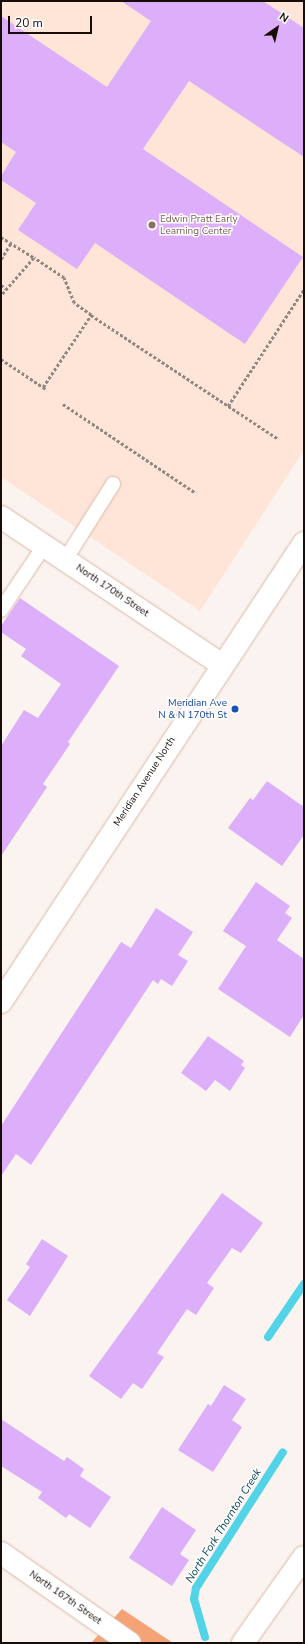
<!DOCTYPE html>
<style>
body{margin:0}
#map{position:relative;width:305px;height:1644px;overflow:hidden;background:#faf3ef;font-family:"Nunito Sans",sans-serif}
div>[style]{position:absolute}
.built>*{inset:0;background:#ffe5d8}
.forest>*{inset:0;background:#f5a376}
.stream>*{height:8px;margin:-4px;padding:0 4px;transform-origin:4px;border-radius:4px;background:#53d3e7}
.building>*{inset:0;background:#ddaef9}
.path>*{height:2.5px;margin-top:-1.25px;transform-origin:0;background:repeating-linear-gradient(90deg,#918884 0 3px,transparent 0 5px)}
.roads{filter:drop-shadow(0 0 1px #dbb9a8) drop-shadow(0 0 1px #dbb9a8)}
.service>*{height:14px;margin:-7px;padding:0 7px;transform-origin:7px;border-radius:7px;background:#fff}
.minor>*{height:22px;margin:-11px;padding:0 11px;transform-origin:11px;border-radius:11px;background:#fff}
.tertiary>*{height:22px;margin:-11px;padding:0 11px;transform-origin:11px;border-radius:11px;background:#fff}
.dots>*{width:11px;height:11px;translate:-50% -50%;box-sizing:border-box;border:2px solid #fff;border-radius:50%}
span{translate:-50% -50%;white-space:nowrap;text-align:center;line-height:1.15;-webkit-text-stroke:3px #fff;paint-order:stroke}
.education-label{font-size:10px;color:#785e54}
.left{translate:0 -50%;text-align:left}
.street-label{font-size:10px;color:#170c07}
.transit-label{font-size:10px;color:#164399}
.right{translate:-100% -50%;text-align:right}
.water-label{font-size:11px;color:#09444d;font-style:italic}
.frame{position:absolute;inset:0;border:2px solid #170c07;pointer-events:none}
.north{position:absolute;left:257px;top:8px;width:40px;height:40px;-webkit-text-stroke:3px #fff;paint-order:stroke;rotate:34deg;font-size:11px;font-weight:700;line-height:16px;text-align:center;color:#170c07}
.north::after{content:'';display:block;margin:auto;width:14px;height:18px;background:#170c07;clip-path:polygon(50% 0,100% 100%,50% 72%,0 100%)}
.scale{position:absolute;left:8px;top:16px;width:84px;height:18px;box-sizing:border-box;border:2px solid #170c07;border-top:0;padding-left:5px;font-size:12px;line-height:14px;white-space:nowrap;color:#170c07;-webkit-text-stroke:3px #fff;paint-order:stroke}
</style>
<div id="map">
<div class="built">
<i style="clip-path:polygon(1px 1px,304px 1px,304px 450px,200px 611px,1px 477px)"></i>
</div>
<div class="forest">
<i style="clip-path:polygon(122px 1609px,173px 1643px,91px 1643px)"></i>
</div>
<div class="stream">
<i style="left:268px;top:1337px;width:64px;rotate:-55.8deg"></i>
<i style="left:205px;top:1637px;width:40px;rotate:-106deg"></i>
<i style="left:194px;top:1599px;width:11px;rotate:-80deg"></i>
<i style="left:196px;top:1588px;width:161px;rotate:-57.4deg"></i>
</div>
<div class="building">
<i style="clip-path:polygon(121px 1px,263px 1px,304px 28px,304px 157px,189px 81px,143px 149px,303px 257px,245px 344px,95px 243px,77px 269px,18px 230px,36px 203px,1px 180px,1px 176px,16px 152px,1px 142px,1px 16px,107px 87px,151px 21px)"></i>
<i style="clip-path:polygon(20px 598px,119px 666px,68px 742px,70px 744px,43px 784px,47px 787px,1px 856px,1px 746px,24px 710px,38px 718px,61px 684px,21px 656px,26px 649px,1px 632px,1px 626px)"></i>
<i style="clip-path:polygon(267px 781px,304px 807px,304px 835px,282px 866px,228px 828px,250px 798px,253px 800px)"></i>
<i style="clip-path:polygon(256px 882px,290px 906px,285px 913px,292px 918px,277px 940px,304px 959px,304px 1015px,290px 1037px,218px 989px,246px 946px,223px 931px)"></i>
<i style="clip-path:polygon(156px 908px,193px 932px,178px 955px,188px 961px,172px 986px,161px 979px,158px 984px,153px 980px,31px 1165px,16px 1154px,1px 1176px,1px 1126px,121px 942px,131px 948px)"></i>
<i style="clip-path:polygon(208px 1036px,244px 1061px,241px 1065px,245px 1068px,230px 1091px,215px 1080px,206px 1091px,181px 1073px)"></i>
<i style="clip-path:polygon(222px 1193px,263px 1223px,241px 1253px,232px 1248px,207px 1283px,214px 1288px,196px 1315px,187px 1309px,157px 1353px,164px 1357px,142px 1389px,133px 1383px,121px 1399px,89px 1376px)"></i>
<i style="clip-path:polygon(42px 1239px,68px 1256px,30px 1316px,7px 1300px,30px 1267px,26px 1264px)"></i>
<i style="clip-path:polygon(224px 1385px,246px 1399px,232px 1420px,242px 1427px,213px 1472px,178px 1450px,208px 1404px,211px 1406px)"></i>
<i style="clip-path:polygon(1px 1419px,64px 1461px,67px 1457px,84px 1469px,80px 1476px,111px 1497px,90px 1528px,69px 1514px,66px 1518px,38px 1498px,42px 1492px,1px 1466px)"></i>
<i style="clip-path:polygon(162px 1507px,196px 1530px,180px 1554px,189px 1560px,172px 1586px,129px 1558px)"></i>
</div>
<div class="path">
<i style="left:1px;top:237px;width:39px;rotate:32deg"></i>
<i style="left:34px;top:258px;width:50px;rotate:131deg"></i>
<i style="left:1px;top:259px;width:19px;rotate:-58deg"></i>
<i style="left:1px;top:285px;width:7px;rotate:34deg"></i>
<i style="left:91px;top:315px;width:224px;rotate:33.5deg"></i>
<i style="left:1px;top:359px;width:50px;rotate:33.7deg"></i>
<i style="left:43px;top:387px;width:87px;rotate:-56.3deg"></i>
<i style="left:91px;top:315px;width:21px;rotate:-145deg"></i>
<i style="left:74px;top:303px;width:27px;rotate:-112deg"></i>
<i style="left:64px;top:278px;width:36px;rotate:-146deg"></i>
<i style="left:43px;top:387px;width:5px;rotate:37deg"></i>
<i style="left:63px;top:404px;width:160px;rotate:33.8deg"></i>
<i style="left:228px;top:406px;width:140px;rotate:-57deg"></i>
</div>
<div class="roads">
<div class="service">
<i style="left:65px;top:560px;width:90px;rotate:-57.7deg"></i>
<i style="left:1px;top:610px;width:77px;rotate:-56.1deg"></i>
</div>
<div class="minor">
<i style="left:1px;top:517px;width:266px;rotate:33.8deg"></i>
<i style="left:1px;top:1553px;width:157px;rotate:34.9deg"></i>
<i style="left:243px;top:1643px;width:105px;rotate:-54.7deg"></i>
</div>
<div class="tertiary">
<i style="left:1px;top:1002px;width:550px;rotate:-56.57deg"></i>
</div>
</div>
<div class="dots">
<i style="left:152px;top:225px;background:#8d6e63"></i>
<i style="left:235px;top:709px;background:#1a4fb4"></i>
</div>
<div class="education-label">
<span class="left" style="left:160px;top:225px">Edwin Pratt Early<br>Learning Center</span>
</div>
<div class="street-label">
<span style="left:112px;top:591px;rotate:34deg">North 170th Street</span>
<span style="left:145px;top:782px;rotate:-57deg">Meridian Avenue North</span>
<span style="left:65px;top:1598px;rotate:35deg">North 167th Street</span>
</div>
<div class="transit-label">
<span class="right" style="left:227px;top:709px">Meridian Ave<br>N &amp; N 170th St</span>
</div>
<div class="water-label">
<span style="left:224px;top:1526px;rotate:-58deg">North Fork Thornton Creek</span>
</div>
<div class="frame"></div>
<div class="north">N</div>
<div class="scale">20 m</div>
</div>
